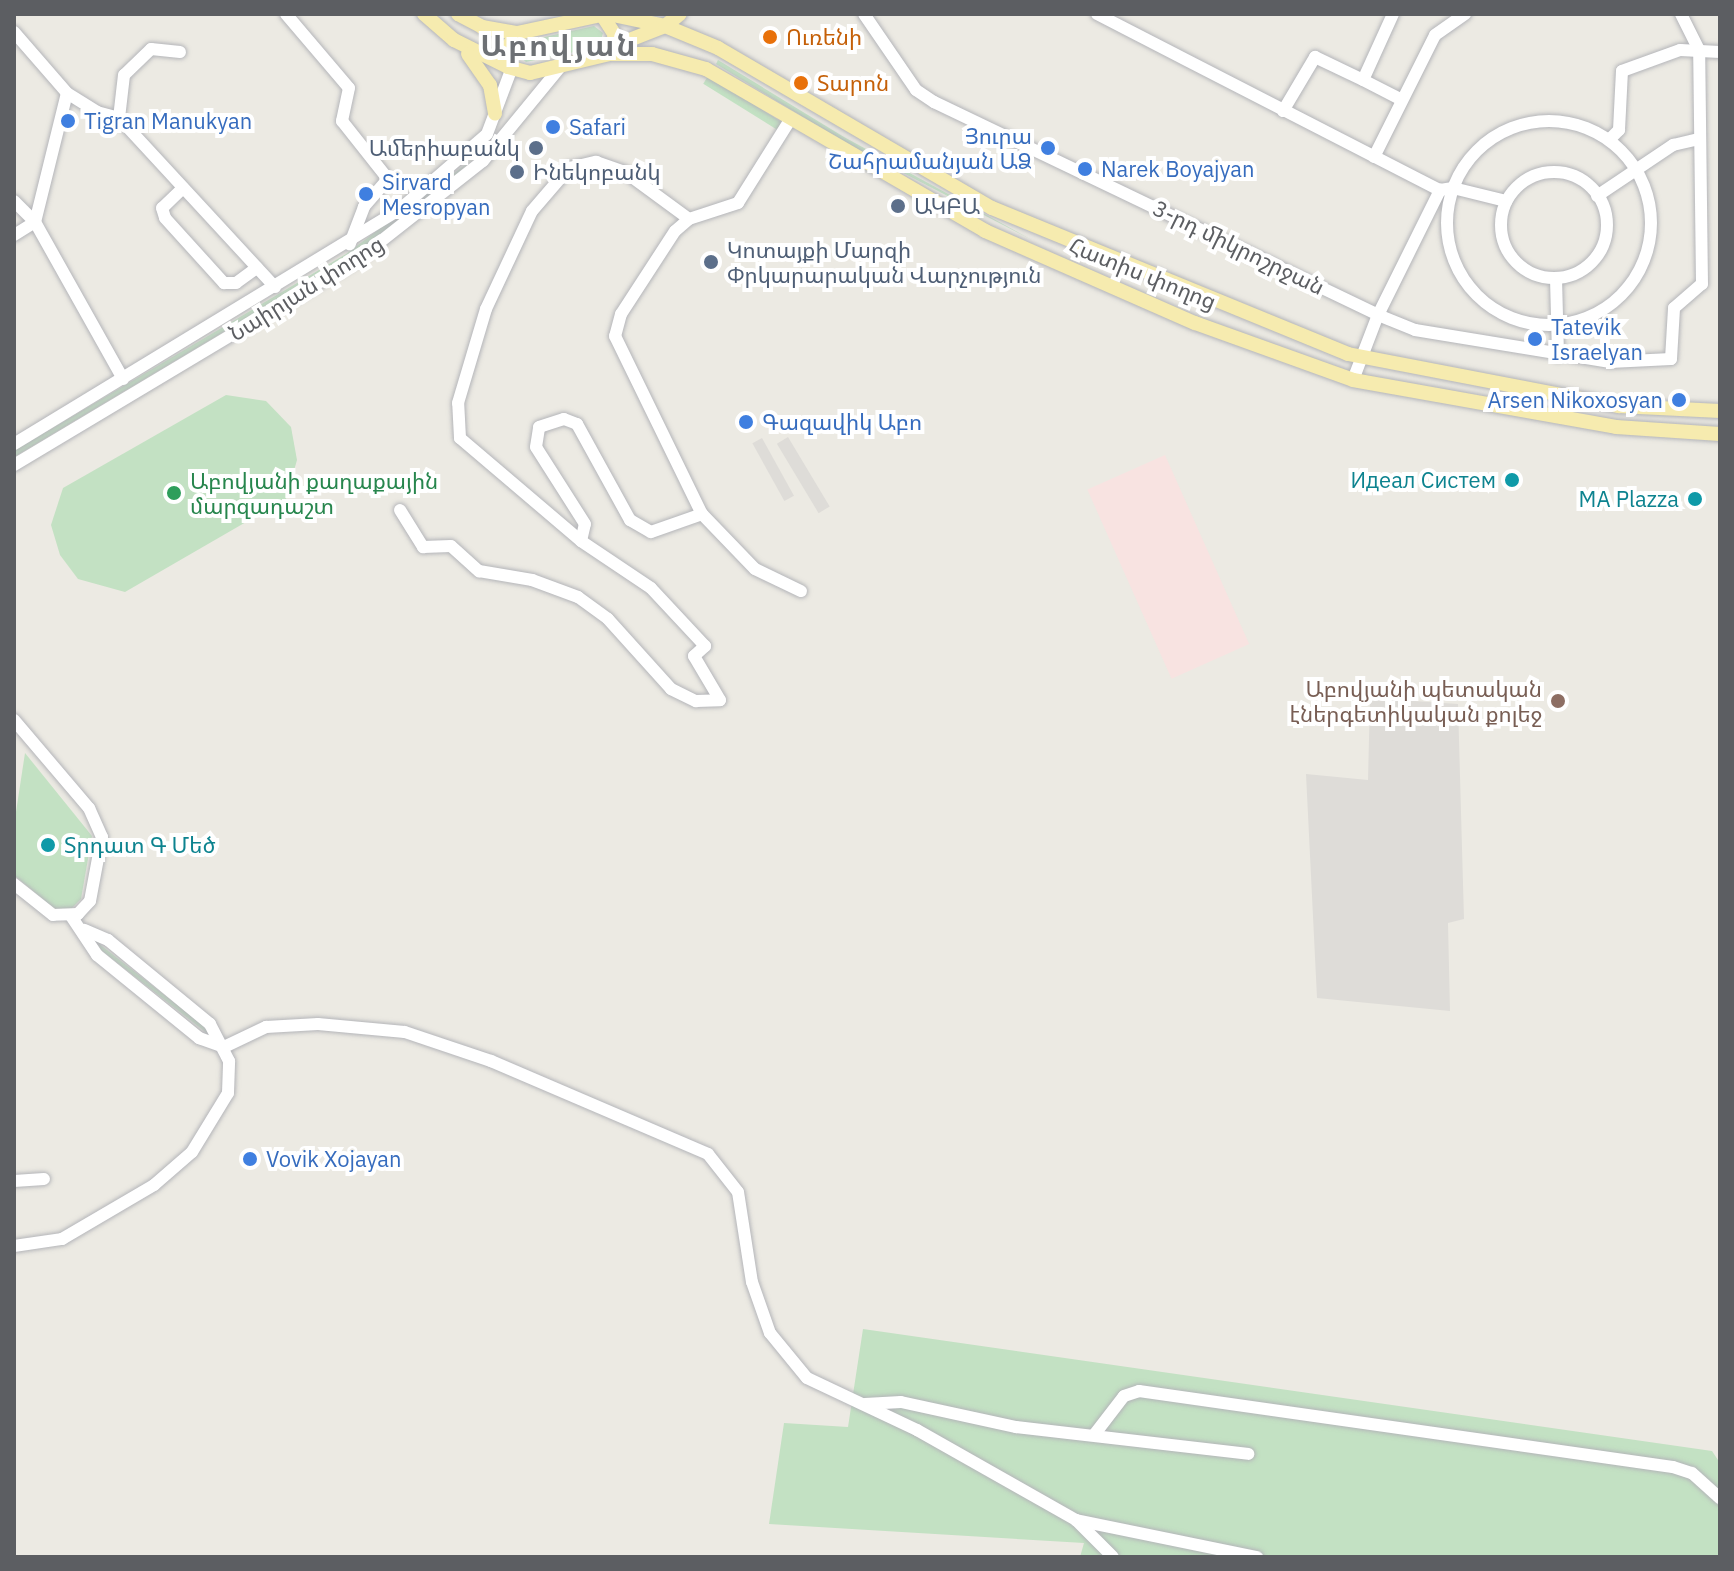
<!DOCTYPE html>
<meta charset="utf-8">
<style>
body{margin:0}
#map{position:relative;width:1734px;height:1571px;overflow:hidden;background:#eceae3;font-family:"IBM Plex Sans","Noto Sans Armenian",sans-serif}
div>[style]{position:absolute}
.industrial>*{inset:0;background:#dedcd8;transform-origin:0 0}
.medical>*{inset:0;background:#f8e3e1;transform-origin:0 0}
.green>*{inset:0;background:#c3e1c3;transform-origin:0 0}
.roads{filter:drop-shadow(0 0 2px #b4b5b9) drop-shadow(0 0 2px #b4b5b9)}
.minor>*{height:12px;margin:-6px;padding:0 6px;transform-origin:6px;border-radius:6px;background:#fff}
.minor>.ring{margin:-6px;padding:0;box-sizing:content-box;background:none;border:12px solid #fff;border-radius:50%}
.major>*{height:14px;margin:-7px;padding:0 7px;transform-origin:7px;border-radius:7px;background:#f6ebaf}
.dots>*{width:22px;height:22px;translate:-50% -50%;box-sizing:border-box;border:4px solid #fff;border-radius:50%}
span{translate:-50% -50%;white-space:nowrap;text-align:center;line-height:1.15;-webkit-text-stroke:8px #fff;paint-order:stroke}
.food-label{font-size:22px;color:#c56008}
.left{translate:0 -50%;text-align:left}
.shop-label{font-size:22px;color:#366cbe}
.right{translate:-100% -50%;text-align:right}
.service-label{font-size:22px;color:#4e5e75}
.street-label{font-size:22px;color:#5c5e62}
.leisure-label{font-size:22px;color:#27864d}
.culture-label{font-size:22px;color:#0d838f}
.education-label{font-size:22px;color:#785e54}
.district-label{font-size:30px;color:#6d7074;font-weight:700;letter-spacing:2px}
.frame{position:absolute;inset:0;border:16px solid #5c5e62;pointer-events:none}
</style>
<div id="map">
<div class="industrial">
<i style="left:788px;top:437px;width:81px;height:13px;rotate:59deg"></i>
<i style="left:762px;top:438px;width:66px;height:11px;rotate:61deg"></i>
<i style="clip-path:polygon(1370px 698px,1458px 704px,1464px 919px,1448px 923px,1450px 1011px,1317px 998px,1306px 774px,1368px 780px)"></i>
</div>
<div class="medical">
<i style="left:1165px;top:455px;width:207px;height:85px;rotate:66deg"></i>
</div>
<div class="green">
<i style="clip-path:polygon(594px 26px,603px 33px,599px 47px,526px 62px,518px 55px,522px 42px)"></i>
<i style="clip-path:polygon(718px 60px,844px 137px,1032px 240px,844px 142px,716px 64px)"></i>
<i style="left:708px;top:76px;width:89px;height:9px;rotate:32deg"></i>
<i style="clip-path:polygon(473px 159px,413px 213px,349px 257px,14px 457px,14px 451px,346px 254px)"></i>
<i style="clip-path:polygon(226px 395px,266px 401px,291px 427px,297px 460px,286px 499px,125px 592px,78px 579px,60px 555px,51px 525px,63px 488px)"></i>
<i style="clip-path:polygon(25px 753px,92px 836px,81px 899px,69px 911px,56px 910px,14px 875px,14px 825px)"></i>
<i style="clip-path:polygon(98px 943px,204px 1026px,208px 1034px,101px 950px)"></i>
<i style="clip-path:polygon(863px 1329px,1712px 1451px,1720px 1463px,1720px 1557px,1080px 1557px,1084px 1543px,769px 1524px,784px 1423px,848px 1427px)"></i>
</div>
<div class="roads">
<div class="minor">
<i style="left:286px;top:14px;width:97px;rotate:49.6deg"></i>
<i style="left:349px;top:88px;width:34px;rotate:102deg"></i>
<i style="left:342px;top:121px;width:74px;rotate:51.6deg"></i>
<i style="left:388px;top:179px;width:37px;rotate:131deg"></i>
<i style="left:364px;top:207px;width:40px;rotate:111deg"></i>
<i style="left:864px;top:14px;width:92px;rotate:55.6deg"></i>
<i style="left:916px;top:90px;width:22px;rotate:34deg"></i>
<i style="left:934px;top:102px;width:492px;rotate:25.6deg"></i>
<i style="left:1378px;top:315px;width:40px;rotate:22deg"></i>
<i style="left:1415px;top:330px;width:198px;rotate:9.3deg"></i>
<i style="left:1610px;top:362px;width:61px;rotate:-2.8deg"></i>
<i style="left:1671px;top:359px;width:51px;rotate:-86.6deg"></i>
<i style="left:1674px;top:308px;width:37px;rotate:-41deg"></i>
<i style="left:1702px;top:284px;width:234px;rotate:-90.7deg"></i>
<i style="left:1699px;top:50px;width:40px;rotate:-116.6deg"></i>
<i style="left:1097px;top:14px;width:386px;rotate:27.2deg"></i>
<i style="left:1440px;top:190px;width:13px;rotate:-9deg"></i>
<i style="left:1453px;top:188px;width:55px;rotate:13.8deg"></i>
<i style="left:1393px;top:14px;width:72px;rotate:114.4deg"></i>
<i style="left:1363px;top:80px;width:42px;rotate:27.2deg"></i>
<i style="left:14px;top:32px;width:81px;rotate:49deg"></i>
<i style="left:67px;top:93px;width:133px;rotate:103.9deg"></i>
<i style="left:35px;top:222px;width:180px;rotate:60.7deg"></i>
<i style="left:180px;top:52px;width:29px;rotate:-174deg"></i>
<i style="left:151px;top:49px;width:37px;rotate:136deg"></i>
<i style="left:124px;top:75px;width:43px;rotate:96.6deg"></i>
<i style="left:119px;top:118px;width:230px;rotate:47.3deg"></i>
<i style="left:67px;top:93px;width:36px;rotate:32deg"></i>
<i style="left:97px;top:112px;width:23px;rotate:15deg"></i>
<i style="left:1283px;top:111px;width:63px;rotate:-59.3deg"></i>
<i style="left:1315px;top:57px;width:53px;rotate:25.6deg"></i>
<i style="left:790px;top:120px;width:98px;rotate:122.1deg"></i>
<i style="left:738px;top:203px;width:52px;rotate:161.9deg"></i>
<i style="left:689px;top:219px;width:18px;rotate:139deg"></i>
<i style="left:675px;top:231px;width:99px;rotate:123deg"></i>
<i style="left:621px;top:314px;width:23px;rotate:105deg"></i>
<i style="left:615px;top:336px;width:198px;rotate:64deg"></i>
<i style="left:702px;top:514px;width:76px;rotate:46.1deg"></i>
<i style="left:755px;top:569px;width:51px;rotate:25.6deg"></i>
<i class="ring" style="left:1447px;top:121px;width:192px;height:192px"></i>
<i style="left:1610px;top:139px;width:13px;rotate:-45deg"></i>
<i style="left:1619px;top:130px;width:59px;rotate:-87.1deg"></i>
<i style="left:1622px;top:71px;width:62px;rotate:-19.9deg"></i>
<i style="left:1680px;top:50px;width:40px;rotate:2.9deg"></i>
<i style="left:1374px;top:157px;width:136px;rotate:-63.4deg"></i>
<i style="left:1435px;top:35px;width:37px;rotate:-35deg"></i>
<i class="ring" style="left:1501px;top:172px;width:94px;height:94px"></i>
<i style="left:183px;top:188px;width:29px;rotate:136deg"></i>
<i style="left:162px;top:208px;width:10px;rotate:73deg"></i>
<i style="left:165px;top:218px;width:88px;rotate:47.8deg"></i>
<i style="left:224px;top:283px;width:12px"></i>
<i style="left:236px;top:283px;width:26px;rotate:-36deg"></i>
<i style="left:1597px;top:196px;width:92px;rotate:-33.9deg"></i>
<i style="left:1673px;top:145px;width:27px;rotate:-13deg"></i>
<i style="left:14px;top:201px;width:30px;rotate:45deg"></i>
<i style="left:35px;top:222px;width:25px;rotate:148deg"></i>
<i style="left:1556px;top:278px;width:78px;rotate:88.5deg"></i>
<i style="left:1353px;top:380px;width:70px;rotate:-69deg"></i>
<i style="left:1378px;top:315px;width:140px;rotate:-63.6deg"></i>
<i style="left:14px;top:444px;width:451px;rotate:-31.3deg"></i>
<i style="left:399px;top:210px;width:116px;rotate:-40.8deg"></i>
<i style="left:487px;top:134px;width:68px;rotate:-69.4deg"></i>
<i style="left:14px;top:465px;width:400px;rotate:-30.9deg"></i>
<i style="left:357px;top:260px;width:160px;rotate:-38.2deg"></i>
<i style="left:483px;top:161px;width:123px;rotate:-50.6deg"></i>
<i style="left:400px;top:510px;width:44px;rotate:58.1deg"></i>
<i style="left:423px;top:547px;width:28px;rotate:-2deg"></i>
<i style="left:451px;top:546px;width:38px;rotate:42deg"></i>
<i style="left:479px;top:571px;width:54px;rotate:9.6deg"></i>
<i style="left:532px;top:580px;width:49px;rotate:20.3deg"></i>
<i style="left:578px;top:597px;width:37px;rotate:36deg"></i>
<i style="left:608px;top:619px;width:94px;rotate:48deg"></i>
<i style="left:671px;top:689px;width:28px;rotate:26deg"></i>
<i style="left:696px;top:701px;width:24px;rotate:-2deg"></i>
<i style="left:720px;top:700px;width:51px;rotate:-120.6deg"></i>
<i style="left:694px;top:656px;width:15px;rotate:-42deg"></i>
<i style="left:705px;top:646px;width:79px;rotate:-133deg"></i>
<i style="left:651px;top:588px;width:84px;rotate:-146.1deg"></i>
<i style="left:581px;top:541px;width:159px;rotate:-139.6deg"></i>
<i style="left:460px;top:438px;width:35px;rotate:-93deg"></i>
<i style="left:458px;top:403px;width:98px;rotate:-73.4deg"></i>
<i style="left:486px;top:309px;width:108px;rotate:-64.9deg"></i>
<i style="left:532px;top:211px;width:57px;rotate:-49.3deg"></i>
<i style="left:569px;top:168px;width:28px;rotate:-13deg"></i>
<i style="left:596px;top:162px;width:31px;rotate:19deg"></i>
<i style="left:625px;top:172px;width:79px;rotate:36.3deg"></i>
<i style="left:581px;top:541px;width:17px;rotate:-77deg"></i>
<i style="left:585px;top:524px;width:91px;rotate:-122.5deg"></i>
<i style="left:536px;top:447px;width:20px;rotate:-81deg"></i>
<i style="left:539px;top:427px;width:26px;rotate:-18deg"></i>
<i style="left:564px;top:419px;width:14px;rotate:21deg"></i>
<i style="left:577px;top:424px;width:110px;rotate:61.1deg"></i>
<i style="left:630px;top:520px;width:24px;rotate:30deg"></i>
<i style="left:651px;top:532px;width:54px;rotate:-19.4deg"></i>
<i style="left:14px;top:720px;width:116px;rotate:49.6deg"></i>
<i style="left:89px;top:808px;width:32px;rotate:66deg"></i>
<i style="left:102px;top:837px;width:65px;rotate:100.6deg"></i>
<i style="left:90px;top:901px;width:18px;rotate:133deg"></i>
<i style="left:78px;top:914px;width:25px;rotate:178deg"></i>
<i style="left:53px;top:915px;width:50px;rotate:-141.5deg"></i>
<i style="left:71px;top:916px;width:47px;rotate:56.3deg"></i>
<i style="left:97px;top:955px;width:132px;rotate:39.1deg"></i>
<i style="left:199px;top:1038px;width:27px;rotate:20deg"></i>
<i style="left:224px;top:1047px;width:47px;rotate:-25.5deg"></i>
<i style="left:266px;top:1027px;width:52px;rotate:-3.3deg"></i>
<i style="left:318px;top:1024px;width:87px;rotate:5.3deg"></i>
<i style="left:405px;top:1032px;width:91px;rotate:18.6deg"></i>
<i style="left:491px;top:1061px;width:236px;rotate:23.2deg"></i>
<i style="left:708px;top:1154px;width:48px;rotate:51.7deg"></i>
<i style="left:738px;top:1192px;width:91px;rotate:81.2deg"></i>
<i style="left:752px;top:1282px;width:54px;rotate:70.6deg"></i>
<i style="left:770px;top:1333px;width:58px;rotate:50.6deg"></i>
<i style="left:807px;top:1378px;width:122px;rotate:25.3deg"></i>
<i style="left:917px;top:1430px;width:183px;rotate:29.5deg"></i>
<i style="left:1076px;top:1520px;width:52px;rotate:45deg"></i>
<i style="left:14px;top:1181px;width:30px;rotate:-4deg"></i>
<i style="left:14px;top:1246px;width:49px;rotate:-8.3deg"></i>
<i style="left:62px;top:1239px;width:107px;rotate:-30.4deg"></i>
<i style="left:154px;top:1185px;width:50px;rotate:-41deg"></i>
<i style="left:192px;top:1152px;width:69px;rotate:-58.6deg"></i>
<i style="left:228px;top:1093px;width:32px;rotate:-88deg"></i>
<i style="left:229px;top:1061px;width:42px;rotate:-117.2deg"></i>
<i style="left:210px;top:1024px;width:132px;rotate:-140.5deg"></i>
<i style="left:108px;top:940px;width:26px;rotate:-157deg"></i>
<i style="left:865px;top:1404px;width:36px;rotate:-3deg"></i>
<i style="left:901px;top:1402px;width:118px;rotate:12.3deg"></i>
<i style="left:1016px;top:1427px;width:234px;rotate:6.6deg"></i>
<i style="left:1094px;top:1435px;width:49px;rotate:-52.4deg"></i>
<i style="left:1124px;top:1396px;width:16px;rotate:-18deg"></i>
<i style="left:1139px;top:1391px;width:539px;rotate:8.1deg"></i>
<i style="left:1673px;top:1467px;width:20px;rotate:18deg"></i>
<i style="left:1692px;top:1473px;width:38px;rotate:42deg"></i>
<i style="left:1076px;top:1520px;width:185px;rotate:11.6deg"></i>
</div>
<div class="major">
<i style="left:424px;top:14px;width:40px;rotate:41deg"></i>
<i style="left:454px;top:40px;width:60px;rotate:26.6deg"></i>
<i style="left:458px;top:14px;width:27px;rotate:28deg"></i>
<i style="left:482px;top:27px;width:36px;rotate:10deg"></i>
<i style="left:606px;top:14px;width:91px;rotate:167.9deg"></i>
<i style="left:517px;top:33px;width:22px;rotate:124deg"></i>
<i style="left:505px;top:51px;width:16px;rotate:79deg"></i>
<i style="left:508px;top:67px;width:23px;rotate:15deg"></i>
<i style="left:530px;top:73px;width:81px;rotate:-13.5deg"></i>
<i style="left:609px;top:54px;width:43px"></i>
<i style="left:652px;top:54px;width:56px;rotate:15.5deg"></i>
<i style="left:706px;top:69px;width:323px;rotate:30.1deg"></i>
<i style="left:985px;top:231px;width:229px;rotate:23.7deg"></i>
<i style="left:1195px;top:323px;width:168px;rotate:19.8deg"></i>
<i style="left:1353px;top:380px;width:267px;rotate:10.1deg"></i>
<i style="left:1616px;top:427px;width:104px;rotate:3.9deg"></i>
<i style="left:608px;top:14px;width:58px;rotate:11.9deg"></i>
<i style="left:665px;top:26px;width:57px;rotate:22.5deg"></i>
<i style="left:718px;top:48px;width:317px;rotate:30.3deg"></i>
<i style="left:992px;top:208px;width:385px;rotate:22.3deg"></i>
<i style="left:1348px;top:354px;width:276px;rotate:10.9deg"></i>
<i style="left:1619px;top:406px;width:101px;rotate:2.8deg"></i>
<i style="left:602px;top:15px;width:24px;rotate:57deg"></i>
<i style="left:615px;top:35px;width:19px;rotate:106deg"></i>
<i style="left:614px;top:46px;width:55px;rotate:-21.4deg"></i>
<i style="left:665px;top:26px;width:19px;rotate:-39deg"></i>
<i style="left:468px;top:54px;width:38px;rotate:55deg"></i>
<i style="left:490px;top:85px;width:29px;rotate:80deg"></i>
</div>
</div>
<div class="dots">
<i style="left:770px;top:37px;background:#e8710a"></i>
<i style="left:801px;top:83px;background:#e8710a"></i>
<i style="left:68px;top:121px;background:#3f7fe0"></i>
<i style="left:553px;top:127px;background:#3f7fe0"></i>
<i style="left:536px;top:148px;background:#5c6f8a"></i>
<i style="left:1048px;top:148px;background:#3f7fe0"></i>
<i style="left:1085px;top:169px;background:#3f7fe0"></i>
<i style="left:517px;top:172px;background:#5c6f8a"></i>
<i style="left:366px;top:194px;background:#3f7fe0"></i>
<i style="left:898px;top:206px;background:#5c6f8a"></i>
<i style="left:711px;top:262px;background:#5c6f8a"></i>
<i style="left:1535px;top:339px;background:#3f7fe0"></i>
<i style="left:1679px;top:400px;background:#3f7fe0"></i>
<i style="left:746px;top:422px;background:#3f7fe0"></i>
<i style="left:1512px;top:480px;background:#0f9aa8"></i>
<i style="left:174px;top:493px;background:#2e9e5b"></i>
<i style="left:1695px;top:499px;background:#0f9aa8"></i>
<i style="left:1558px;top:701px;background:#8d6e63"></i>
<i style="left:48px;top:845px;background:#0f9aa8"></i>
<i style="left:250px;top:1159px;background:#3f7fe0"></i>
</div>
<div class="food-label">
<span class="left" style="left:786px;top:37px">Ուռենի</span>
<span class="left" style="left:817px;top:83px">Տարոն</span>
</div>
<div class="shop-label">
<span class="left" style="left:84px;top:121px">Tigran Manukyan</span>
<span class="left" style="left:569px;top:127px">Safari</span>
<span class="right" style="left:1032px;top:148px">Յուրա<br>Շահրամանյան ԱՁ</span>
<span class="left" style="left:1101px;top:169px">Narek Boyajyan</span>
<span class="left" style="left:382px;top:194px">Sirvard<br>Mesropyan</span>
<span class="left" style="left:1551px;top:339px">Tatevik<br>Israelyan</span>
<span class="right" style="left:1663px;top:400px">Arsen Nikoxosyan</span>
<span class="left" style="left:762px;top:422px">Գազավիկ Աբո</span>
<span class="left" style="left:266px;top:1159px">Vovik Xojayan</span>
</div>
<div class="service-label">
<span class="right" style="left:520px;top:148px">Ամերիաբանկ</span>
<span class="left" style="left:533px;top:172px">Ինեկոբանկ</span>
<span class="left" style="left:914px;top:206px">ԱԿԲԱ</span>
<span class="left" style="left:727px;top:262px">Կոտայքի Մարզի<br>Փրկարարական Վարչություն</span>
</div>
<div class="street-label">
<span style="left:1239px;top:247px;rotate:26deg">3-րդ միկրոշրջան</span>
<span style="left:1143px;top:273px;rotate:22deg">Հատիս փողոց</span>
<span style="left:306px;top:288px;rotate:-32deg">Նաիրյան փողոց</span>
</div>
<div class="leisure-label">
<span class="left" style="left:190px;top:493px">Աբովյանի քաղաքային<br>մարզադաշտ</span>
</div>
<div class="culture-label">
<span class="right" style="left:1496px;top:480px">Идеал Систем</span>
<span class="right" style="left:1679px;top:499px">MA Plazza</span>
<span class="left" style="left:64px;top:845px">Տրդատ Գ Մեծ</span>
</div>
<div class="education-label">
<span class="right" style="left:1542px;top:701px">Աբովյանի պետական<br>էներգետիկական քոլեջ</span>
</div>
<div class="district-label">
<span style="left:559px;top:45px">Աբովյան</span>
</div>
<div class="frame"></div>
</div>
